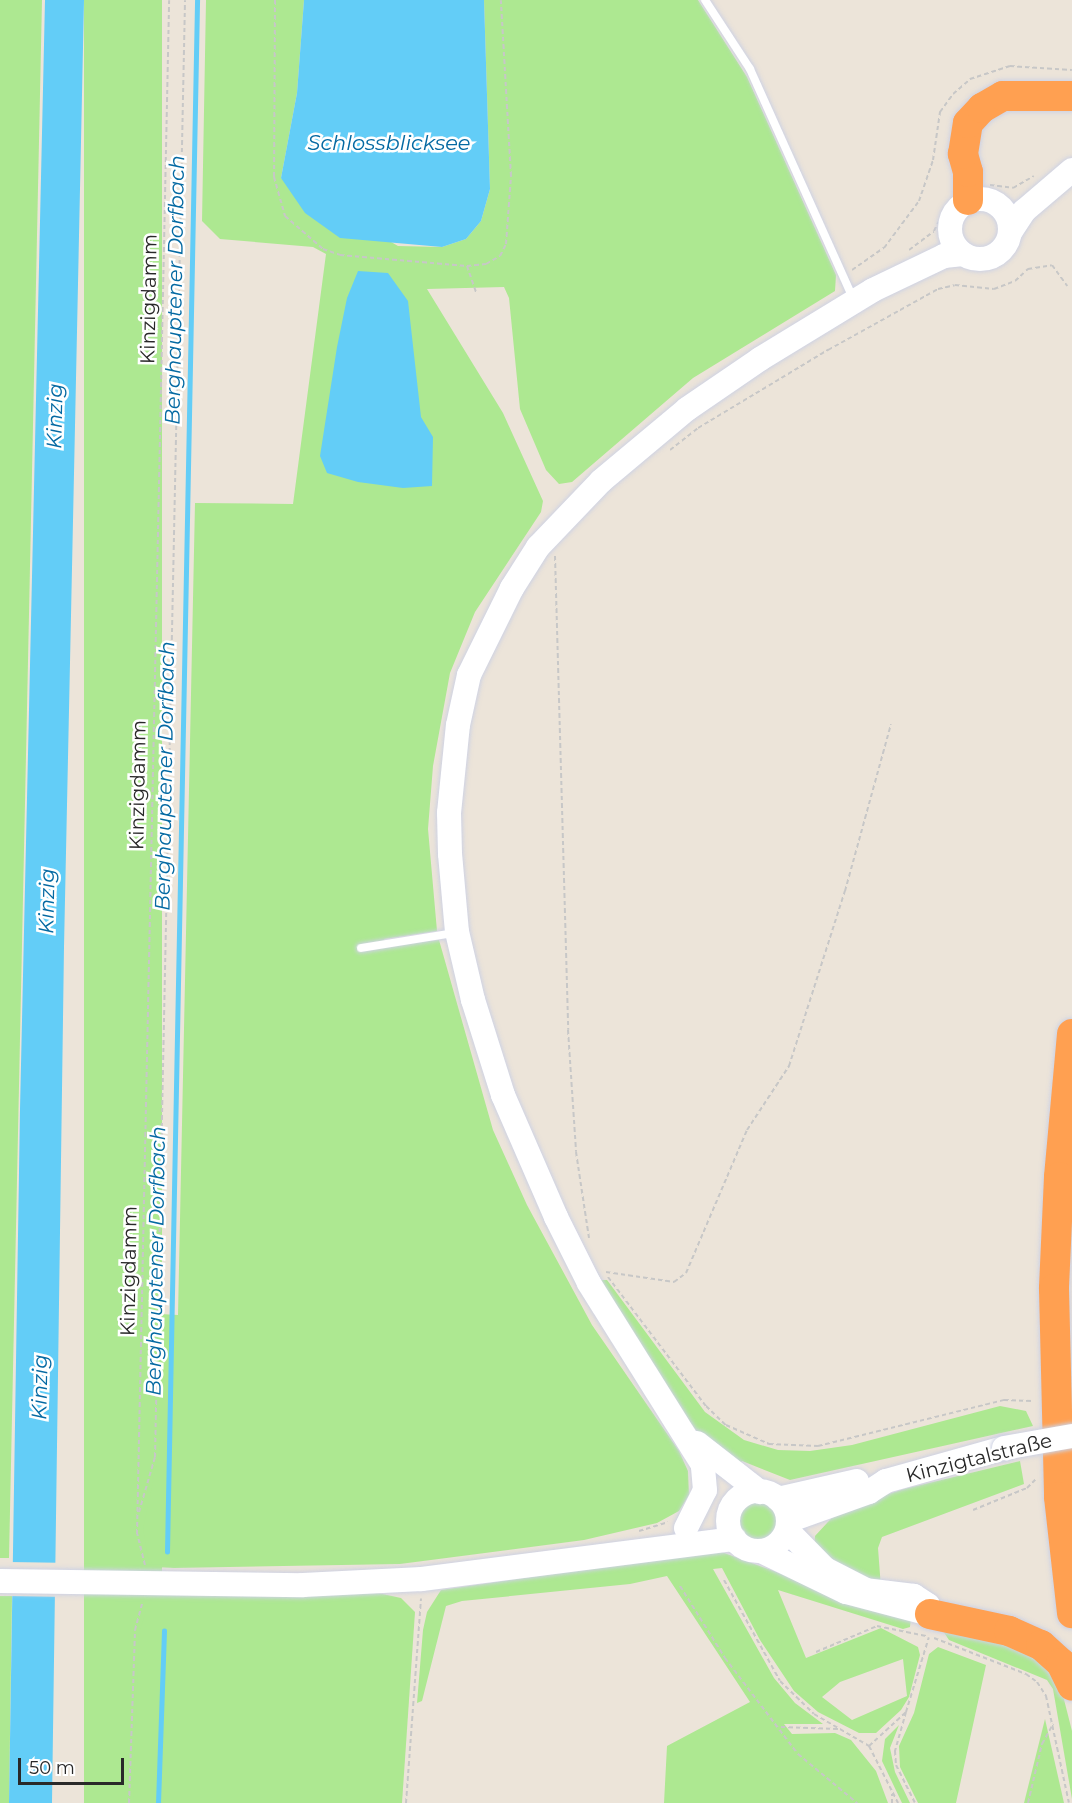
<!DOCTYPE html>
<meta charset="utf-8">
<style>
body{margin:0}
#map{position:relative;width:1072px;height:1803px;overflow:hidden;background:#ece4d9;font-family:Montserrat,sans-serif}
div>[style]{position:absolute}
.green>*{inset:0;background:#ade891;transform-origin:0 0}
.round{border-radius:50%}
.water>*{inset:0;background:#63cdf7}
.pier>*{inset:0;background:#ece4d9;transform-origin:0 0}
.stream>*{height:4.5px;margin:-2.25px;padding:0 2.25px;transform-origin:2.25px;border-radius:2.25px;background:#63cdf7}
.path>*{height:2px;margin-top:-1px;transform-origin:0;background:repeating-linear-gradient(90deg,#c7c7c7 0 4.5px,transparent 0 7.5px)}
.roads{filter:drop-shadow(0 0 2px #ced2e3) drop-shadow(0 0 2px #ced2e3)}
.lane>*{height:8px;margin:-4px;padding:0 4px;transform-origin:4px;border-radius:4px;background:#fff}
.secondary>*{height:24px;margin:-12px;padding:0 12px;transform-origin:12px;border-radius:12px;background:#fff}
.secondary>.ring{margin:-12px;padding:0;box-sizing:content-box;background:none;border:24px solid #fff;border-radius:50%}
.highway>*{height:30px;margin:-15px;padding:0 15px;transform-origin:15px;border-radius:15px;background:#ffa051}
.bridges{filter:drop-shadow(0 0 2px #ced2e3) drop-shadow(0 0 2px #ced2e3)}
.secondary-bridge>*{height:24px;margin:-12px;padding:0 12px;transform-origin:12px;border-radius:12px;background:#fff}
span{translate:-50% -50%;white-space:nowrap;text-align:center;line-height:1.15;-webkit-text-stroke:5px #fff;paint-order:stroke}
.street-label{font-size:20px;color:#292929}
.water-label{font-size:21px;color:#0469a2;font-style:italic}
.scale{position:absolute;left:18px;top:1758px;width:106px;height:27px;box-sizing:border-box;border:3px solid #292929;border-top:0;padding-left:8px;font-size:18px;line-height:21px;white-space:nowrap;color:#292929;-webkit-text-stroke:4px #fff;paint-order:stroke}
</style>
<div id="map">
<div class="green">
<i style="clip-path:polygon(0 0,42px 0,9px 1558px,0 1558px)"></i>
<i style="left:84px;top:0;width:78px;height:1803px"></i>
<i style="clip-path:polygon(206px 0,304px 0,297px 93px,281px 178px,398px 246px,442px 247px,466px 239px,481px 221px,490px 189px,484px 0,698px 0,747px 77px,836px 275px,835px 291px,693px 378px,572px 482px,559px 484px,546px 470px,520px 409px,509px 298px,504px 287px,427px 289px,503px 413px,543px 501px,541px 512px,475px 612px,450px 673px,433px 766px,428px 829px,437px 931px,384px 939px,388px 945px,439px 940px,493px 1130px,527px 1205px,592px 1325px,679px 1451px,688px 1471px,689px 1495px,679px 1511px,657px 1523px,584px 1540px,400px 1564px,174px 1568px,154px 1567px,148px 1557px,143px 1529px,159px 1454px,160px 1314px,178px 1315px,195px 503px,293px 504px,326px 254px,313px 247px,220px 239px,202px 221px)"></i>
<i style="clip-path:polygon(601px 1280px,607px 1280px,705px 1412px,744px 1440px,778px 1450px,810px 1451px,852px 1445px,1000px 1406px,1026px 1411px,1033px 1426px,790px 1480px,742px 1461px,735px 1469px,684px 1418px)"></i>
<i style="clip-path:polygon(1020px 1461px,1024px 1484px,882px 1537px,878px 1548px,881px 1588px,874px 1587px,814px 1548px,815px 1536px,839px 1510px,904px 1489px)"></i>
<i class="round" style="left:735px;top:1500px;width:44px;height:44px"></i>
<i style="clip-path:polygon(evenodd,716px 1550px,873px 1607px,911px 1617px,910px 1627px,903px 1629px,778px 1590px,806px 1658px,881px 1628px,918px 1647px,920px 1655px,909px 1697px,901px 1710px,876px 1733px,859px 1733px,818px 1712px,794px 1691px,760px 1640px,722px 1568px,713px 1569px,774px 1678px,795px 1703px,823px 1724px,784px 1724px,792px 1734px,835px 1733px,851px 1740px,876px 1771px,888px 1803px,664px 1803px,667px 1746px,750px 1702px,667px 1576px,630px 1584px,462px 1601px,446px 1606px,422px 1701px,417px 1703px,423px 1630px,427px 1612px,441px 1590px,716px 1550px,903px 1659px,907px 1696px,852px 1720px,822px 1697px,840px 1682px,903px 1659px)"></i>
<i style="clip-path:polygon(378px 1593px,401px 1598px,415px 1612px,402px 1803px,133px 1803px,139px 1632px,152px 1595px)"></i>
<i style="clip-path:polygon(0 1596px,12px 1596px,9px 1803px,0 1803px)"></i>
<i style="clip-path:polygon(941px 1628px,1024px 1641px,1056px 1668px,1072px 1731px,1072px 1799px,1053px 1689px,1047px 1680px,949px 1640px)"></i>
<i style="clip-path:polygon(938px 1647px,986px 1665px,956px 1803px,918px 1803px,900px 1767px,899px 1746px,914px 1713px,929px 1654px)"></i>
<i style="clip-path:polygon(1045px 1719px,1064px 1803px,1024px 1803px)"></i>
<i style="clip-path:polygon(899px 1725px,890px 1748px,895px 1772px,910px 1803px,902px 1803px,882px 1761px,885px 1739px)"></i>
</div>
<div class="water">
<i style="clip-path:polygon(45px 0,84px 0,64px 947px,52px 1803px,9px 1803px,20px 1109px)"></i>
<i style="clip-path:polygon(304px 0,484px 0,490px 189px,481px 221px,466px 239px,442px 247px,340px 238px,305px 213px,281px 178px,297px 93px)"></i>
<i style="clip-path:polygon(358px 271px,388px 273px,408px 301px,421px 417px,433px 437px,432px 486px,403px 488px,358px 482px,327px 473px,320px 456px,337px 347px,347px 298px)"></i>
</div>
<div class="pier">
<i style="left:9px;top:1562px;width:49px;height:34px;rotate:1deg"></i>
</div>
<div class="stream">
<i style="left:167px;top:1552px;width:1552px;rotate:-88.89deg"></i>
<i style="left:158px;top:1803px;width:172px;rotate:-88deg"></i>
</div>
<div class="path">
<i style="left:275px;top:0;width:177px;rotate:90.3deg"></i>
<i style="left:274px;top:177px;width:41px;rotate:74.2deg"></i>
<i style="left:285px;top:216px;width:50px;rotate:41deg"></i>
<i style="left:323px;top:249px;width:18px;rotate:19deg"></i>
<i style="left:340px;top:255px;width:127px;rotate:5deg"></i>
<i style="left:467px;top:266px;width:19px;rotate:-6deg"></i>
<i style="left:486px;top:264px;width:16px;rotate:-30deg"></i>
<i style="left:500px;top:256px;width:13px;rotate:-63deg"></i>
<i style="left:506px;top:244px;width:68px;rotate:-85.8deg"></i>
<i style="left:511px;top:176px;width:176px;rotate:-93.3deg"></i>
<i style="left:990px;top:185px;width:23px;rotate:7deg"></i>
<i style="left:1013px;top:188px;width:24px;rotate:-30deg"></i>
<i style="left:909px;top:250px;width:31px;rotate:-37deg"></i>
<i style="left:934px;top:231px;width:29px;rotate:-63deg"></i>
<i style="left:467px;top:266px;width:28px;rotate:71deg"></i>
<i style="left:852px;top:270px;width:39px;rotate:-35deg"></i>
<i style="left:884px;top:248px;width:59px;rotate:-53.3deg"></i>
<i style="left:919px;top:201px;width:43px;rotate:-71.1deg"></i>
<i style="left:933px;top:160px;width:49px;rotate:-81.7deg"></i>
<i style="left:940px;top:112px;width:22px;rotate:-54deg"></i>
<i style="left:953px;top:94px;width:23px;rotate:-41deg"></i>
<i style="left:970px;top:79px;width:42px;rotate:-18deg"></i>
<i style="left:1010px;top:66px;width:62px;rotate:3.7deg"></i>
<i style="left:670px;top:450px;width:36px;rotate:-38deg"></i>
<i style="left:698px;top:428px;width:152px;rotate:-31deg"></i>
<i style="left:828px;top:350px;width:126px;rotate:-29deg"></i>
<i style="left:938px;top:289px;width:17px;rotate:-13deg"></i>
<i style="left:955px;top:285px;width:39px;rotate:6deg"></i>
<i style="left:994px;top:289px;width:22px;rotate:-21deg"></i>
<i style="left:1015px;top:281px;width:18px;rotate:-43deg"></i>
<i style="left:1028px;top:269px;width:24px;rotate:-9deg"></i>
<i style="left:1052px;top:265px;width:26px;rotate:54deg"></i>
<i style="left:555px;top:556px;width:474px;rotate:88.4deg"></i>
<i style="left:568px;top:1030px;width:122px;rotate:86.2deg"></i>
<i style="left:576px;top:1152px;width:87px;rotate:81.4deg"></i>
<i style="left:606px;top:1272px;width:69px;rotate:8.4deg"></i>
<i style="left:674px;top:1282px;width:15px;rotate:-37deg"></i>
<i style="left:686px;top:1273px;width:155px;rotate:-66.9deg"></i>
<i style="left:747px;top:1130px;width:77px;rotate:-56.7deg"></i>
<i style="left:789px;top:1066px;width:184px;rotate:-72.3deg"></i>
<i style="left:845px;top:891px;width:173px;rotate:-74.6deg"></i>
<i style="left:608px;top:1277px;width:162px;rotate:52.8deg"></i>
<i style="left:706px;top:1406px;width:28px;rotate:44deg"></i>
<i style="left:726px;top:1425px;width:47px;rotate:23.8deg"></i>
<i style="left:769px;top:1444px;width:49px;rotate:2.3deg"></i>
<i style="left:818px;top:1446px;width:192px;rotate:-13.9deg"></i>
<i style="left:1004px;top:1400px;width:29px;rotate:2deg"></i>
<i style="left:973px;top:1510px;width:58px;rotate:-22.2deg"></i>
<i style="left:1027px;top:1488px;width:13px;rotate:-45deg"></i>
<i style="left:139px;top:1512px;width:57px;rotate:-73.8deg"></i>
<i style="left:155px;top:1457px;width:1457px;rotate:-88.82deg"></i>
<i style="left:639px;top:1531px;width:30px;rotate:-17deg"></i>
<i style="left:145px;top:1565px;width:32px;rotate:-104deg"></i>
<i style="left:137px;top:1534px;width:1534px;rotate:-88.8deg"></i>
<i style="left:724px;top:1580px;width:115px;rotate:61deg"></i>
<i style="left:780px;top:1681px;width:47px;rotate:44.1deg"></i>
<i style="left:814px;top:1714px;width:64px;rotate:30.2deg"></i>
<i style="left:869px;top:1746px;width:64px;rotate:63deg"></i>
<i style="left:680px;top:1586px;width:85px;rotate:58deg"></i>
<i style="left:725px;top:1658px;width:121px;rotate:52.8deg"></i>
<i style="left:798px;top:1754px;width:77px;rotate:39.7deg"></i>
<i style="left:934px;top:1638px;width:99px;rotate:21.4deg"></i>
<i style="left:1026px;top:1674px;width:14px;rotate:36deg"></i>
<i style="left:1037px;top:1682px;width:17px;rotate:57deg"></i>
<i style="left:1046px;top:1696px;width:109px;rotate:77.9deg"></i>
<i style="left:816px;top:1652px;width:66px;rotate:-23.1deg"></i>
<i style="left:877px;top:1626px;width:50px;rotate:11.5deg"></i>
<i style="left:906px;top:1712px;width:41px;rotate:105.8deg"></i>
<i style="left:895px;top:1751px;width:14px;rotate:86deg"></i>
<i style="left:896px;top:1765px;width:42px;rotate:63.4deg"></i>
<i style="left:781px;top:1727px;width:57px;rotate:2deg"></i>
<i style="left:869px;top:1746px;width:50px;rotate:-42.6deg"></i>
<i style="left:906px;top:1712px;width:78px;rotate:-73deg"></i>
<i style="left:129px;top:1803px;width:173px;rotate:-88deg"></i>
<i style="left:135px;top:1630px;width:28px;rotate:-75deg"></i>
<i style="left:406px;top:1803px;width:205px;rotate:-85.8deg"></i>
<i style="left:892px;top:1803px;width:9px;rotate:-90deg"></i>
<i style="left:1028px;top:1803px;width:61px;rotate:-76.7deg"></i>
<i style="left:1042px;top:1744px;width:23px;rotate:-61deg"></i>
</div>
<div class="roads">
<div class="lane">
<i style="left:705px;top:0;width:82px;rotate:56.9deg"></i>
<i style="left:750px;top:69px;width:253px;rotate:65.8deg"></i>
<i style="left:361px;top:948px;width:94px;rotate:-9.2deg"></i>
</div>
<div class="secondary">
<i class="ring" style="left:950px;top:199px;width:36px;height:36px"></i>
<i style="left:1011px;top:231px;width:24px;rotate:-57deg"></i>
<i style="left:1024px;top:211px;width:63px;rotate:-40.5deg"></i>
<i style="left:697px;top:1443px;width:80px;rotate:37.9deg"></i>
<i class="ring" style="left:728px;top:1491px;width:36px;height:36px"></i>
<i style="left:778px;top:1499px;width:81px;rotate:-12.8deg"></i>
<i style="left:788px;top:1521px;width:86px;rotate:-19.7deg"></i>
<i style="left:869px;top:1492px;width:20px;rotate:-33deg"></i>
<i style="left:886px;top:1481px;width:123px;rotate:-15.6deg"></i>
<i style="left:686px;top:1528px;width:42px;rotate:-63.4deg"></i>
<i style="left:705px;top:1490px;width:25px;rotate:-95deg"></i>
<i style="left:703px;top:1465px;width:215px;rotate:-122.1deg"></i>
<i style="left:589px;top:1283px;width:74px;rotate:-116.6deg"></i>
<i style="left:556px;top:1217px;width:133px;rotate:-113.5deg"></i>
<i style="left:503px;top:1095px;width:100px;rotate:-107.5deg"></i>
<i style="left:473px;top:1000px;width:70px;rotate:-103.2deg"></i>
<i style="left:457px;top:932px;width:78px;rotate:-95.1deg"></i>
<i style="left:450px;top:854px;width:41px;rotate:-91.4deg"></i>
<i style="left:449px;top:813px;width:88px;rotate:-84.2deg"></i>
<i style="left:458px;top:725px;width:51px;rotate:-77.6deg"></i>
<i style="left:469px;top:675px;width:97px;rotate:-63.7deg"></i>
<i style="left:512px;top:588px;width:49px;rotate:-57.6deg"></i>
<i style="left:538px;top:547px;width:91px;rotate:-46.3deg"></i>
<i style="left:601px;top:481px;width:112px;rotate:-39.9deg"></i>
<i style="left:687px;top:409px;width:88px;rotate:-34.4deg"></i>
<i style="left:760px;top:359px;width:132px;rotate:-31.4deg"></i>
<i style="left:873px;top:290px;width:79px;rotate:-25.6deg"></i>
<i style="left:944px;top:256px;width:19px;rotate:-6deg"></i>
<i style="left:761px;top:1551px;width:94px;rotate:25.8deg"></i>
<i style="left:846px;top:1592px;width:87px;rotate:14.7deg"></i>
<i style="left:930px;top:1614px;width:9px;rotate:-103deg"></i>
<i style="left:928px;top:1605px;width:17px;rotate:-147deg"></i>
<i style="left:914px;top:1596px;width:48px;rotate:-172.9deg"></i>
<i style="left:866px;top:1590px;width:46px;rotate:-152.9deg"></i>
<i style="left:825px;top:1569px;width:54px;rotate:-134.3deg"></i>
<i style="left:0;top:1581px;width:303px;rotate:0.8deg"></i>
<i style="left:303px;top:1585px;width:119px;rotate:-2.9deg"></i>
<i style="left:422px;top:1579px;width:315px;rotate:-7.3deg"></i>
</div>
<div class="highway">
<i style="left:968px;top:200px;width:28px;rotate:-90deg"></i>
<i style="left:968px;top:172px;width:19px;rotate:-106deg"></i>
<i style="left:963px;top:154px;width:31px;rotate:-81deg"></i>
<i style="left:968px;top:123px;width:21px;rotate:-47deg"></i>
<i style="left:982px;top:108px;width:24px;rotate:-30deg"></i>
<i style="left:1003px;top:96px;width:69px"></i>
<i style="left:1072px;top:1034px;width:144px;rotate:95.2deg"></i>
<i style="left:1059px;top:1177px;width:112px;rotate:92.6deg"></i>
<i style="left:1054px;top:1289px;width:208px;rotate:88.6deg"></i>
<i style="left:1059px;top:1497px;width:117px;rotate:83.6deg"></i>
<i style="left:930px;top:1614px;width:81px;rotate:12.1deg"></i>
<i style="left:1009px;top:1631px;width:35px;rotate:24deg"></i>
<i style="left:1041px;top:1645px;width:27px;rotate:42deg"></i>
<i style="left:1061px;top:1663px;width:25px;rotate:64deg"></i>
</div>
</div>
<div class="bridges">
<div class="secondary-bridge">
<i style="left:1004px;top:1448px;width:69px;rotate:-10deg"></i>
</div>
</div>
<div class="street-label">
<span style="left:149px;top:299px;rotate:-89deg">Kinzigdamm</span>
<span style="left:138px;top:785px;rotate:-89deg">Kinzigdamm</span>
<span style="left:129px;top:1271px;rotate:-89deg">Kinzigdamm</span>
<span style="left:979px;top:1458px;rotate:-14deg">Kinzigtalstraße</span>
</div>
<div class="water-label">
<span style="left:389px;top:143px">Schlossblicksee</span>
<span style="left:175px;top:290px;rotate:-89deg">Berghauptener Dorfbach</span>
<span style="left:55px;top:416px;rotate:-89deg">Kinzig</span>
<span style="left:165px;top:776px;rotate:-89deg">Berghauptener Dorfbach</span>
<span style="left:47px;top:901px;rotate:-89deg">Kinzig</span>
<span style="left:156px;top:1261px;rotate:-89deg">Berghauptener Dorfbach</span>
<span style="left:40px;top:1387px;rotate:-89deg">Kinzig</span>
</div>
<div class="scale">50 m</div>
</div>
